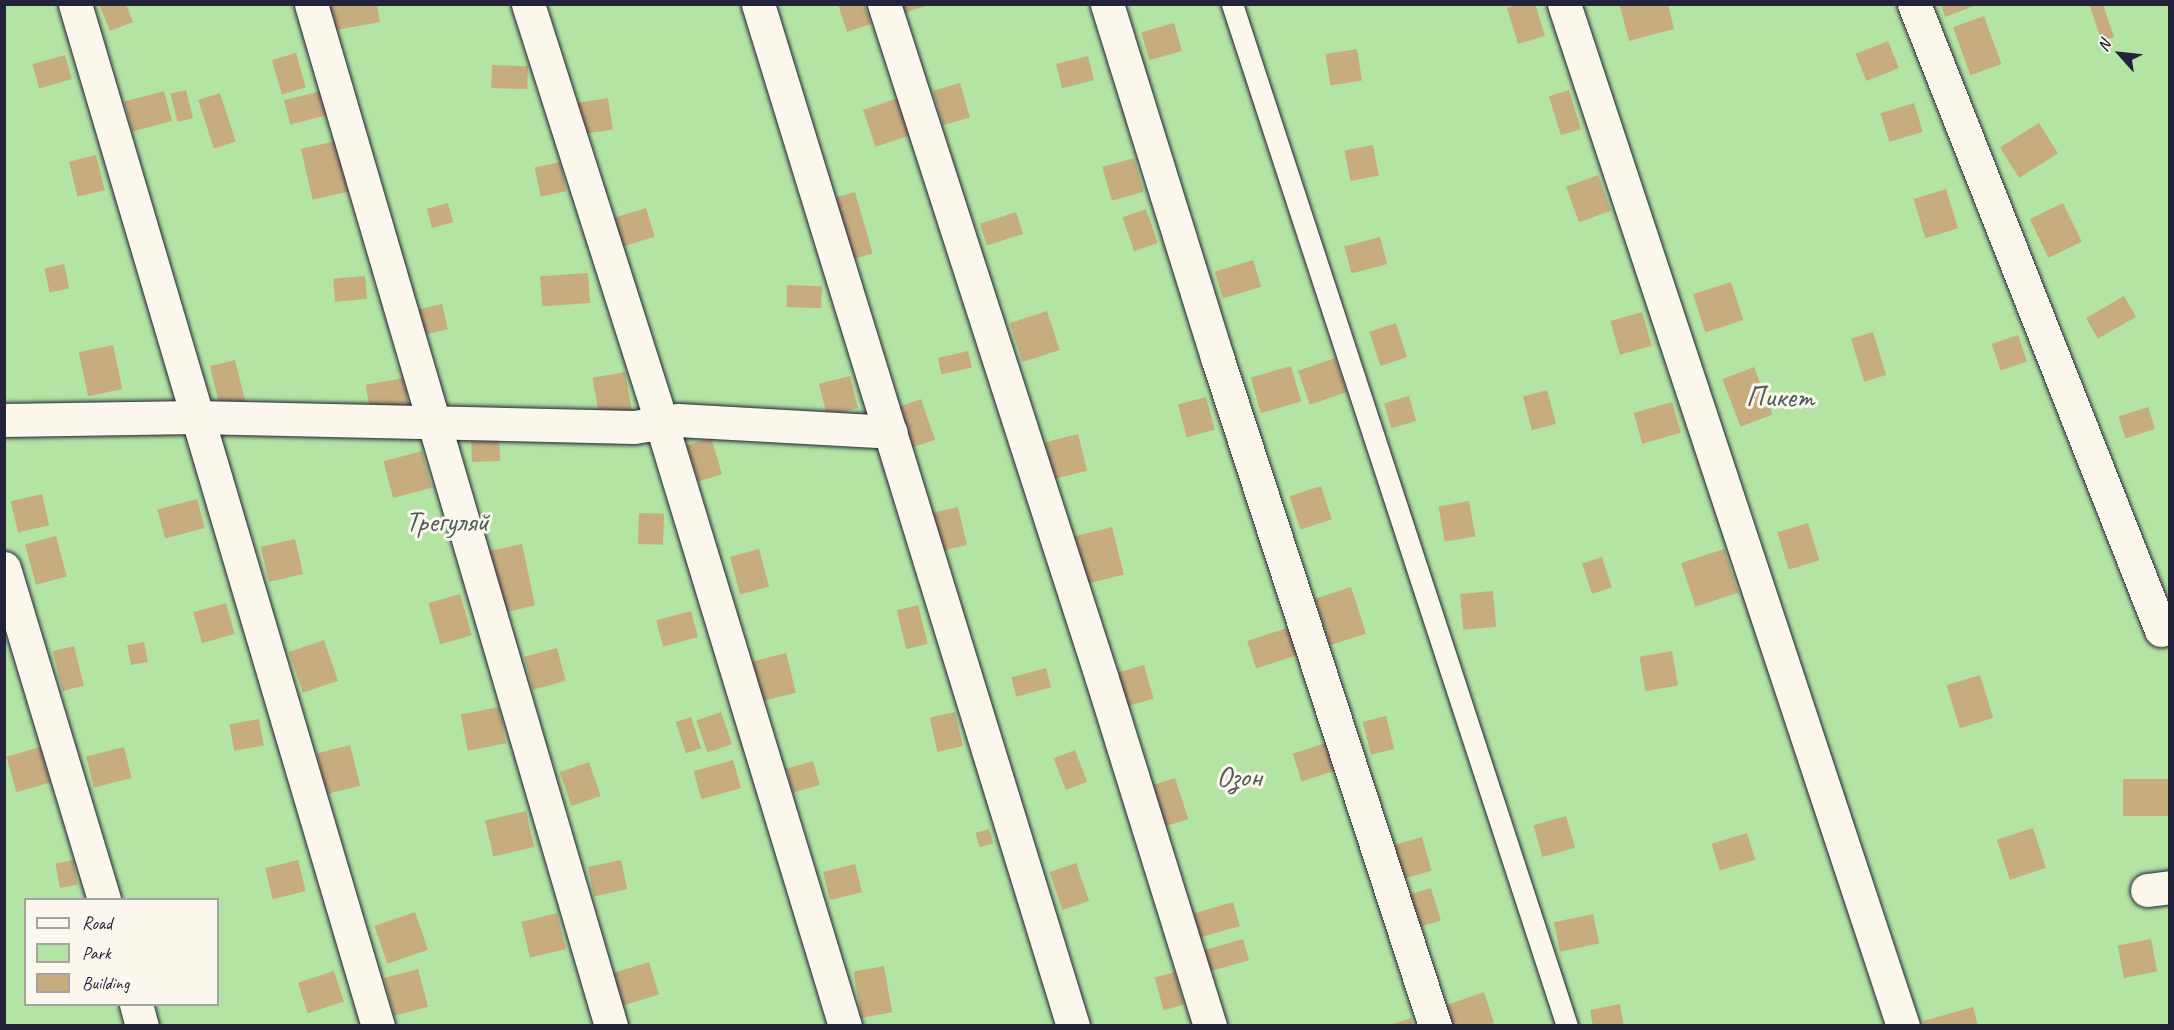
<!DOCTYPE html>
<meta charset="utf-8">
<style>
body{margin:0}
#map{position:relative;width:2174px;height:1030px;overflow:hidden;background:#fbf7ec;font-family:Caveat,sans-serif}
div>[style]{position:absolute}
.green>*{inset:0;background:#b4e4a3}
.building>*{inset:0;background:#c7ad7e;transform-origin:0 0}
.roads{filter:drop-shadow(0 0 2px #22223b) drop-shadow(0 0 2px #22223b)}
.lane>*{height:21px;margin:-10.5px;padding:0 10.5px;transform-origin:10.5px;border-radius:10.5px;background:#fbf7ec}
.street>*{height:33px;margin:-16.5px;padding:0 16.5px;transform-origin:16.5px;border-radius:16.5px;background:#fbf7ec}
span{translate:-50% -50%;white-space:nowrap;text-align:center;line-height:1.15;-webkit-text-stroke:6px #fbf7ec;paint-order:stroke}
.park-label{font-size:30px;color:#4e5c5a}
.frame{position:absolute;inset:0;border:6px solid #22223b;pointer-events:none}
.legend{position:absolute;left:24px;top:898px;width:195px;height:108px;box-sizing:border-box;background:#fbf7ec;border:2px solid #a4a2a5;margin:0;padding:8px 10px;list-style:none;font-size:18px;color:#22223b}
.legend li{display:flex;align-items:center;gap:12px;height:30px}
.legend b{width:30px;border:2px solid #a4a2a5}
.north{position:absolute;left:2090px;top:24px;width:60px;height:60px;-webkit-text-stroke:4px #fbf7ec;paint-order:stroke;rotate:297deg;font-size:16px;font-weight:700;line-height:24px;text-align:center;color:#22223b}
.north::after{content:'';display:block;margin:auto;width:21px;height:27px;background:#22223b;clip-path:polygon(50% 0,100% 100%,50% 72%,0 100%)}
</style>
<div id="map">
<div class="green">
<i style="clip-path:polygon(evenodd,5px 5px,749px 5px,1068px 1025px,5px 1026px,5px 5px,26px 900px,218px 900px,218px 1004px,26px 1004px,26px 900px)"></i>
<i style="clip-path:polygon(762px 5px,1227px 5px,1561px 1025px,1077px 1025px)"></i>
<i style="clip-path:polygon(1240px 5px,2169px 5px,2169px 1025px,1576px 1025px)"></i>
</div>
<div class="building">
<i style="clip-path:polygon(99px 4px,126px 4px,133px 22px,110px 31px)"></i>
<i style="clip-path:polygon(320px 4px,377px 4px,380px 22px,325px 32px)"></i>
<i style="clip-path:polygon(838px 4px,864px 4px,871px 24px,847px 32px)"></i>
<i style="clip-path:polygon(901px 4px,929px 4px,929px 5px,904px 13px)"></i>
<i style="clip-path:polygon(1518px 4px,1535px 4px,1545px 36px,1518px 44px,1507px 8px)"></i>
<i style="clip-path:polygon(1627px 4px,1668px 4px,1674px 29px,1629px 41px,1620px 6px)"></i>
<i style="clip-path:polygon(1941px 4px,1976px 4px,1976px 5px,1945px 17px)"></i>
<i style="clip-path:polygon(2089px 4px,2103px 4px,2114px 37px,2102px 42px)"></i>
<i style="left:1984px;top:16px;width:51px;height:33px;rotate:70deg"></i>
<i style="left:1174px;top:23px;width:29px;height:34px;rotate:74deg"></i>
<i style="left:1888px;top:41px;width:29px;height:35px;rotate:68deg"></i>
<i style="left:1357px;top:49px;width:32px;height:32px;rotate:81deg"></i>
<i style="left:296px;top:53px;width:36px;height:25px;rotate:74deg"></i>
<i style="left:65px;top:55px;width:25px;height:34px;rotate:74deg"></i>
<i style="left:1088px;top:56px;width:25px;height:33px;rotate:76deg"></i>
<i style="left:492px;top:65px;width:36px;height:23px;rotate:2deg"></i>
<i style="left:960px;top:83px;width:36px;height:28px;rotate:74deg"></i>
<i style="left:186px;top:90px;width:29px;height:16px;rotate:76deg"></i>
<i style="left:1569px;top:90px;width:41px;height:21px;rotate:73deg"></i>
<i style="left:164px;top:91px;width:31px;height:41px;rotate:75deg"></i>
<i style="left:321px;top:91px;width:25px;height:38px;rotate:76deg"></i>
<i style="left:220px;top:93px;width:51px;height:23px;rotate:72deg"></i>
<i style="left:608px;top:98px;width:32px;height:32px;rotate:81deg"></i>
<i style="left:898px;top:98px;width:39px;height:37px;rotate:71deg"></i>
<i style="left:1914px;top:103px;width:30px;height:35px;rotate:73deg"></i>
<i style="left:2039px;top:123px;width:36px;height:46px;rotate:58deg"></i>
<i style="left:336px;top:141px;width:52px;height:36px;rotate:77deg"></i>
<i style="left:1373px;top:145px;width:31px;height:29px;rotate:79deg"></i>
<i style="left:96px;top:155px;width:36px;height:28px;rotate:76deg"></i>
<i style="left:1134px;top:158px;width:35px;height:33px;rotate:74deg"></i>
<i style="left:560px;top:162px;width:30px;height:26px;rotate:78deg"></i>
<i style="left:1598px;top:175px;width:38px;height:34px;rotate:70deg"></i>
<i style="left:1946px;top:189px;width:41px;height:34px;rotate:73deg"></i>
<i style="left:855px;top:192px;width:64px;height:22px;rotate:74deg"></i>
<i style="left:448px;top:203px;width:20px;height:22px;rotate:75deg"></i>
<i style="left:2063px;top:203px;width:43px;height:37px;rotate:64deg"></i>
<i style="left:646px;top:208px;width:30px;height:40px;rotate:73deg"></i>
<i style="left:1146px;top:209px;width:36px;height:25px;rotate:71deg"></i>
<i style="left:1016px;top:212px;width:23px;height:38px;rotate:72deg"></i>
<i style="left:1380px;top:237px;width:28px;height:37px;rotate:75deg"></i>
<i style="left:1253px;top:260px;width:28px;height:40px;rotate:73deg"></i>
<i style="left:64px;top:264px;width:25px;height:20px;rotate:78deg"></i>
<i style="left:588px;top:273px;width:30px;height:48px;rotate:86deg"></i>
<i style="left:365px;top:276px;width:23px;height:32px;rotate:85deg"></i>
<i style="left:1731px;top:282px;width:40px;height:40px;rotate:72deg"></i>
<i style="left:787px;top:285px;width:35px;height:22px;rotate:2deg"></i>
<i style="left:2124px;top:296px;width:24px;height:44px;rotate:60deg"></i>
<i style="left:442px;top:304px;width:26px;height:30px;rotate:77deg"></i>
<i style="left:1047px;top:311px;width:41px;height:39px;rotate:72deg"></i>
<i style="left:1642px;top:312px;width:35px;height:33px;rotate:74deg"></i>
<i style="left:1396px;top:323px;width:36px;height:28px;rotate:72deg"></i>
<i style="left:1873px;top:332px;width:45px;height:23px;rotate:73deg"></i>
<i style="left:2018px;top:335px;width:28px;height:28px;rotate:71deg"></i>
<i style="left:113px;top:345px;width:45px;height:35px;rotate:78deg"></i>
<i style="left:968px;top:351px;width:17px;height:31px;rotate:77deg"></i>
<i style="left:1335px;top:358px;width:36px;height:39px;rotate:71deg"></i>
<i style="left:235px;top:360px;width:45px;height:26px;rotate:76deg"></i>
<i style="left:1291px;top:366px;width:37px;height:42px;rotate:74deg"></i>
<i style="left:1754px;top:367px;width:51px;height:34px;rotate:69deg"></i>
<i style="left:625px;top:372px;width:46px;height:33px;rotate:80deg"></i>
<i style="left:850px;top:376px;width:33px;height:32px;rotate:76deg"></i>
<i style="left:404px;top:378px;width:28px;height:39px;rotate:80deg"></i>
<i style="left:1547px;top:390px;width:35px;height:25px;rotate:75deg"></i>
<i style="left:1409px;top:396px;width:26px;height:26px;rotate:74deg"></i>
<i style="left:1206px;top:397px;width:34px;height:29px;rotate:75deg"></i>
<i style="left:921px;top:399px;width:43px;height:25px;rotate:71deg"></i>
<i style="left:1672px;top:402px;width:32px;height:40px;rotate:74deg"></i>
<i style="left:2148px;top:407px;width:23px;height:31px;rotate:72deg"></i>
<i style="left:499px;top:434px;width:27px;height:28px;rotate:88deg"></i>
<i style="left:1078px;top:434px;width:38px;height:34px;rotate:76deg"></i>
<i style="left:711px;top:438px;width:38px;height:25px;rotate:73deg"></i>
<i style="left:422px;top:451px;width:38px;height:40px;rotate:75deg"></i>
<i style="left:1321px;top:486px;width:35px;height:33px;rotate:72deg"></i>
<i style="left:42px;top:494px;width:32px;height:32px;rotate:77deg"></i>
<i style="left:197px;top:499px;width:30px;height:41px;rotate:75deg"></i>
<i style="left:1469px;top:501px;width:36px;height:31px;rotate:80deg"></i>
<i style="left:958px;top:507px;width:39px;height:27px;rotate:77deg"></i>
<i style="left:639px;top:513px;width:25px;height:31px;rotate:2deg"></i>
<i style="left:1808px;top:523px;width:39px;height:32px;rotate:73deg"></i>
<i style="left:1112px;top:527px;width:49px;height:47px;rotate:76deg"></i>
<i style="left:56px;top:536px;width:42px;height:32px;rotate:75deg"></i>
<i style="left:295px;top:539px;width:36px;height:35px;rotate:77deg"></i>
<i style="left:522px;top:544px;width:63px;height:35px;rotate:78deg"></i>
<i style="left:759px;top:549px;width:39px;height:30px;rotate:75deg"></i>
<i style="left:1724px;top:549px;width:46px;height:45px;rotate:72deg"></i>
<i style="left:1602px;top:557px;width:32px;height:21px;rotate:72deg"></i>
<i style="left:1351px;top:587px;width:49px;height:38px;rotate:72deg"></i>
<i style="left:1493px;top:591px;width:36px;height:33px;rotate:85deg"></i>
<i style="left:460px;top:594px;width:43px;height:33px;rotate:74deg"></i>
<i style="left:226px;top:603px;width:32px;height:34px;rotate:74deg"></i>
<i style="left:918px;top:605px;width:40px;height:22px;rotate:76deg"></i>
<i style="left:691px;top:611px;width:27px;height:36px;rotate:75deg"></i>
<i style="left:1290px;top:627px;width:29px;height:45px;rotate:72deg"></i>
<i style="left:324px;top:640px;width:43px;height:37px;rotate:71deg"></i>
<i style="left:144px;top:642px;width:20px;height:17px;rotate:79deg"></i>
<i style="left:74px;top:646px;width:41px;height:22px;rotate:76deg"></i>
<i style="left:557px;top:648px;width:34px;height:34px;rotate:75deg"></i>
<i style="left:1672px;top:651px;width:35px;height:33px;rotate:80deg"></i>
<i style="left:786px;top:653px;width:41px;height:35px;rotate:76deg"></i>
<i style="left:1144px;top:665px;width:35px;height:27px;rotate:74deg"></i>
<i style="left:1046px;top:668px;width:20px;height:36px;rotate:75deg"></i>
<i style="left:1980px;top:675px;width:45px;height:35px;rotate:73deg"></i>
<i style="left:499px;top:707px;width:37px;height:39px;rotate:79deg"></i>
<i style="left:721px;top:712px;width:34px;height:26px;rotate:71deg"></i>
<i style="left:955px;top:712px;width:35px;height:26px;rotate:77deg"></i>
<i style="left:1386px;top:716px;width:34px;height:24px;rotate:76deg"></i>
<i style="left:691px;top:717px;width:33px;height:16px;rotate:72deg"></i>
<i style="left:259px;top:719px;width:27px;height:30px;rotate:80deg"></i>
<i style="left:1326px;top:743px;width:29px;height:35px;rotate:72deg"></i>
<i style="left:350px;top:745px;width:42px;height:34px;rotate:76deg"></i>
<i style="left:40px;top:747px;width:37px;height:35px;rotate:74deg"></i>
<i style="left:124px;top:747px;width:32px;height:39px;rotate:76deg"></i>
<i style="left:1075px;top:750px;width:34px;height:23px;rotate:69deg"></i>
<i style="left:733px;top:760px;width:29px;height:41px;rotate:74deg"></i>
<i style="left:813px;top:761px;width:25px;height:28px;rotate:74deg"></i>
<i style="left:589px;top:762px;width:36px;height:31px;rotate:71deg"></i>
<i style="left:1175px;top:778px;width:43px;height:25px;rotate:72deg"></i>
<i style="left:2170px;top:779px;width:37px;height:47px;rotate:90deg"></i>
<i style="left:526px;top:811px;width:37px;height:42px;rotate:77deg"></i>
<i style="left:1566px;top:816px;width:33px;height:34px;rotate:74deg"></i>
<i style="left:2033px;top:828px;width:42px;height:38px;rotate:72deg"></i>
<i style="left:989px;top:829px;width:15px;height:14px;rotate:74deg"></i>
<i style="left:1747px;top:833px;width:28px;height:37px;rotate:73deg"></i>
<i style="left:1422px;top:837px;width:35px;height:29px;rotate:74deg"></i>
<i style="left:73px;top:860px;width:25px;height:18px;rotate:79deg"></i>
<i style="left:298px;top:860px;width:32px;height:34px;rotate:76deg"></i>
<i style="left:621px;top:860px;width:30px;height:34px;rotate:78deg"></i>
<i style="left:1076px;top:863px;width:40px;height:28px;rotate:71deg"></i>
<i style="left:855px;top:864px;width:29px;height:33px;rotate:76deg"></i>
<i style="left:1431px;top:888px;width:34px;height:25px;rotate:73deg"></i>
<i style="left:1233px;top:902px;width:25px;height:44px;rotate:74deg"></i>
<i style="left:415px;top:912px;width:40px;height:43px;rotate:71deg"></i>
<i style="left:557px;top:913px;width:37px;height:37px;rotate:76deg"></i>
<i style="left:1593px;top:914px;width:30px;height:40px;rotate:78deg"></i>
<i style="left:1243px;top:939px;width:22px;height:45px;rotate:74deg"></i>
<i style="left:2151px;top:939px;width:33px;height:34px;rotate:79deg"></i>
<i style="left:649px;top:962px;width:34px;height:39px;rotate:73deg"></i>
<i style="left:884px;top:966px;width:47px;height:31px;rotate:80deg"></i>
<i style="left:418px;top:969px;width:39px;height:35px;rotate:75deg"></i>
<i style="left:334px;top:971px;width:32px;height:38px;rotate:72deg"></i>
<i style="left:1175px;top:972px;width:34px;height:21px;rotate:75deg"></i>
<i style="clip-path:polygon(1484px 992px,1494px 1023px,1485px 1026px,1451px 1026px,1444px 1006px)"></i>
<i style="clip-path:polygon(1620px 1004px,1624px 1026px,1593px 1026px,1590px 1010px)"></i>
<i style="clip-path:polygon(1973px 1007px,1978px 1026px,1924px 1026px,1923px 1021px)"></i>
<i style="clip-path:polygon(1411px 1018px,1413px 1026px,1390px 1026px,1390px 1025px)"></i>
</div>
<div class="roads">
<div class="lane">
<i style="left:1232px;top:4px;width:1076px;rotate:71.85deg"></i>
</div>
<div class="street">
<i style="left:75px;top:4px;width:1066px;rotate:73.49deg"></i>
<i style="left:311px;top:4px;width:1065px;rotate:73.64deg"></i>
<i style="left:528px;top:4px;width:439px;rotate:72.3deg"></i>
<i style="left:661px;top:422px;width:631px;rotate:73.06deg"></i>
<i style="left:758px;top:4px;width:1069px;rotate:72.87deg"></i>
<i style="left:884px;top:4px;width:709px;rotate:72.1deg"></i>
<i style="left:1102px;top:679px;width:363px;rotate:72.7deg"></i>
<i style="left:1107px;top:4px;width:370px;rotate:72.7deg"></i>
<i style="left:1217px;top:357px;width:704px;rotate:71.95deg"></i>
<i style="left:1564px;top:4px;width:1077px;rotate:71.65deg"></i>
<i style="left:1914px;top:4px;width:673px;rotate:68.47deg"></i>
<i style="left:4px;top:420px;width:192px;rotate:-0.9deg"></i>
<i style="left:196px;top:417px;width:438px;rotate:1.3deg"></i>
<i style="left:634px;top:427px;width:45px;rotate:-9deg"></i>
<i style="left:678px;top:420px;width:213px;rotate:3.2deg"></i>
<i style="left:4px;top:568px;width:347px;rotate:73.2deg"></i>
<i style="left:2147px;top:890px;width:23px;rotate:-7deg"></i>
<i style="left:136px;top:1004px;width:23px;rotate:75deg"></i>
</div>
</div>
<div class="park-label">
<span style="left:1780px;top:396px">Пикет</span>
<span style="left:447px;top:521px">Трегуляй</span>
<span style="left:1239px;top:776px">Озон</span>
</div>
<div class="frame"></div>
<ul class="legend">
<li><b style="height:8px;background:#fbf7ec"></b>Road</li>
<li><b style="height:16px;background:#b4e4a3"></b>Park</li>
<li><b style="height:16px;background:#c7ad7e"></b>Building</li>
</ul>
<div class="north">N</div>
</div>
